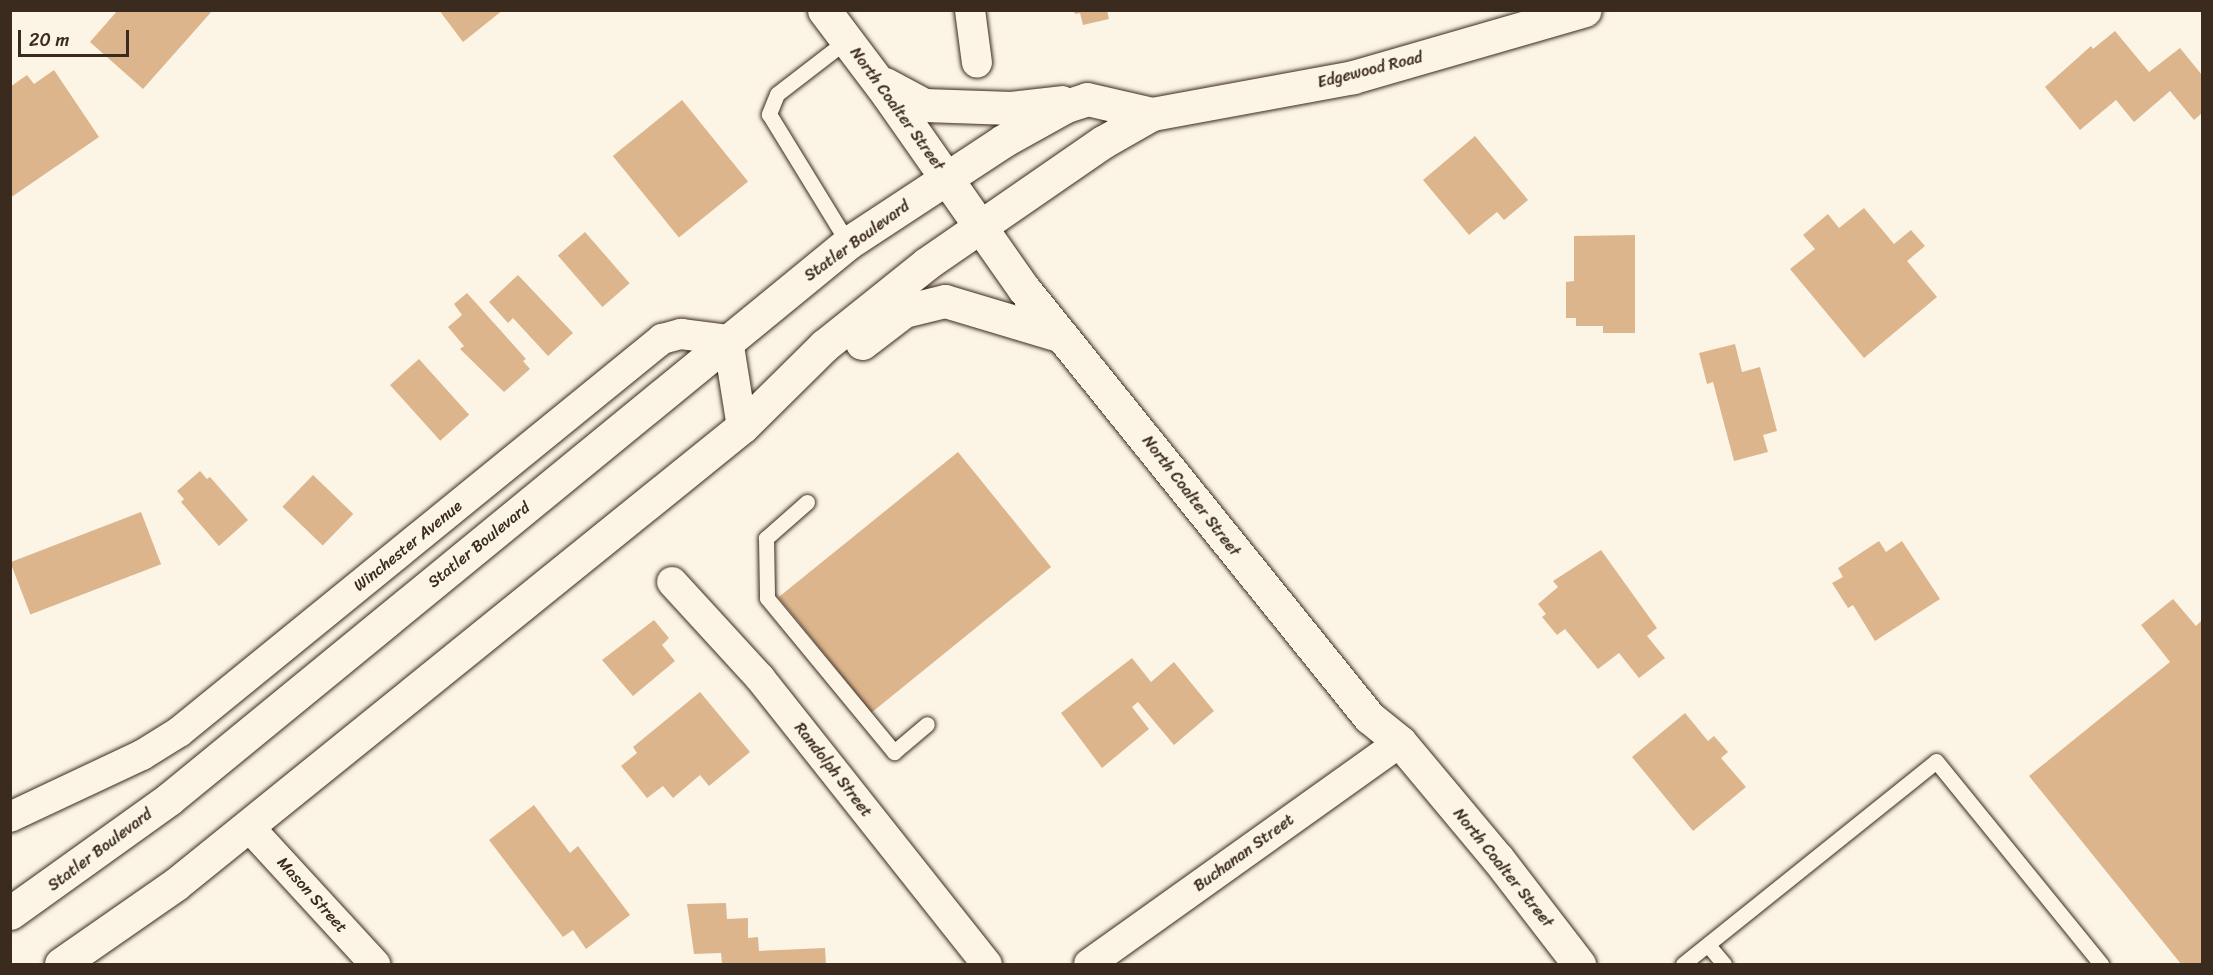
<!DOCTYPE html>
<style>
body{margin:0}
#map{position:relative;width:2213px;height:975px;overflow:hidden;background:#fcf5e5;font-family:Sriracha,sans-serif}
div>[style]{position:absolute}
.building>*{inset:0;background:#dcb58d;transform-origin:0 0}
.roads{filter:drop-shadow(0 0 2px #3b2a1e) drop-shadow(0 0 2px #3b2a1e)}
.lane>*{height:15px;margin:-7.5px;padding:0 7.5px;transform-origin:7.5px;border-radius:7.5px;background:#fcf5e5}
.street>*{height:30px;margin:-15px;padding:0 15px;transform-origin:15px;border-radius:15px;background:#fcf5e5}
.secondary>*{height:33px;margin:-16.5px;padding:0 16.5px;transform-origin:16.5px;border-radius:16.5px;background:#fcf5e5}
span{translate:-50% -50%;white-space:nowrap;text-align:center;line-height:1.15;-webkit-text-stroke:4.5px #fcf5e5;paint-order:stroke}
.street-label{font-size:16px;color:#3b2a1e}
.frame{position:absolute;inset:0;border:12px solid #3b2a1e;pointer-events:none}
.scale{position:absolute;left:18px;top:30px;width:111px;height:27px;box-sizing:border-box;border:3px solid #3b2a1e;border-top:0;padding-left:8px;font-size:18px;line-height:21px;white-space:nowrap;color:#3b2a1e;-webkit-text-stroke:4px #fcf5e5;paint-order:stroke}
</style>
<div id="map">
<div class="building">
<i style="clip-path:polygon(118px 10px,213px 10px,143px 89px,90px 42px)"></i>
<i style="clip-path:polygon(439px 10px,503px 10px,463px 42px)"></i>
<i style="clip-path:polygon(1074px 10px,1107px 10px,1109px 19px,1083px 25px,1080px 13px,1075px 14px)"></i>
<i style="clip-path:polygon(2115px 31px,2149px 72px,2180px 48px,2202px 75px,2202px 113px,2194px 120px,2170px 91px,2134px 122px,2116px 100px,2080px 130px,2045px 87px,2091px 46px,2093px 49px)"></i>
<i style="clip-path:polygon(54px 70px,99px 137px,10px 198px,10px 87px,27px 75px,34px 84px)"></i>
<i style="left:682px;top:100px;width:105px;height:89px;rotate:51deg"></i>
<i style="clip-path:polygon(1475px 136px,1528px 200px,1504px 220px,1497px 212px,1469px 235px,1423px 180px)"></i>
<i style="clip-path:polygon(1864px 208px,1894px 244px,1911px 230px,1925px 246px,1907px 261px,1937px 297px,1864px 358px,1790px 269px,1815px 249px,1803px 235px,1828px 214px,1839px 228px)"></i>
<i style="left:585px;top:232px;width:68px;height:36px;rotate:49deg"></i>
<i style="clip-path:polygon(1635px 235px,1635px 333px,1603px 333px,1603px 326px,1576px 326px,1576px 318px,1566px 318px,1566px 282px,1574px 281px,1574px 236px)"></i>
<i style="clip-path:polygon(518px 275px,573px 333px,548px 356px,513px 318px,508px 323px,489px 302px)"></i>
<i style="clip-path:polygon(467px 293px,526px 359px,523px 361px,530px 369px,504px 392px,460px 349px,464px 346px,448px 327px,462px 315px,454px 304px)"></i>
<i style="clip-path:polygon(1735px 344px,1742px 372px,1760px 367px,1777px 431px,1763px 435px,1768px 452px,1734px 461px,1713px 382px,1707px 384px,1699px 353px)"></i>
<i style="left:419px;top:359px;width:75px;height:39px;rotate:48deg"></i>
<i style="left:958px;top:452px;width:148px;height:231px;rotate:51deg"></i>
<i style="clip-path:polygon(200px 471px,207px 479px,210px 477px,248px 520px,219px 546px,181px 502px,184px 499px,177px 491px)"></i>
<i style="left:313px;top:475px;width:56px;height:44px;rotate:44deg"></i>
<i style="left:141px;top:512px;width:56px;height:140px;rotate:69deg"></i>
<i style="clip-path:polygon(1879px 541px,1886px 552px,1902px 541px,1940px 599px,1875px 641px,1853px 605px,1848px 608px,1832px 583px,1843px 577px,1838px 568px)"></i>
<i style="clip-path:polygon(1601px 550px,1657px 628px,1647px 636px,1665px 658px,1639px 678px,1619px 653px,1598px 669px,1565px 629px,1557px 635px,1542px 617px,1546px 614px,1538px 604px,1558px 587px,1553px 581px)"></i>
<i style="clip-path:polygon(2173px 599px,2196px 626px,2202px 620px,2202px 964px,2181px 964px,2029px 776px,2170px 662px,2141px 625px)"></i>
<i style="clip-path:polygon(654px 620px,669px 638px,662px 645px,675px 661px,633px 696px,602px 660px)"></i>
<i style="clip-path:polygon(1132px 658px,1151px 682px,1174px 662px,1214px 711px,1174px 745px,1138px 702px,1132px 707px,1149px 729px,1102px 768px,1061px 713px)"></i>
<i style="clip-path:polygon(700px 692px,750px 752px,709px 786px,700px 775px,673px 798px,663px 786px,647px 798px,621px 766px,637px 753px,633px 747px)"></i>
<i style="clip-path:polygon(1685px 713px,1708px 741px,1714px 736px,1728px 752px,1721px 758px,1746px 787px,1693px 831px,1632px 757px)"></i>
<i style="clip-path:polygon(534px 805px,570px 853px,578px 846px,630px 915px,586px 949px,573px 930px,563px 937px,489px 840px)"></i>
<i style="clip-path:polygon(726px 903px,727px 919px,748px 918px,748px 938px,758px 937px,759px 951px,825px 948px,826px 964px,722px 964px,721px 953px,694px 954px,687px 904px)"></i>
</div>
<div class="roads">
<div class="lane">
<i style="left:847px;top:40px;width:88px;rotate:142.4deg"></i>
<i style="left:777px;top:94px;width:22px;rotate:112deg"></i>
<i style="left:769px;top:114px;width:151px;rotate:58.5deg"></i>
<i style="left:807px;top:502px;width:55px;rotate:138.7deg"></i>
<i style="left:766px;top:538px;width:60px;rotate:89deg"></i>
<i style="left:767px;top:598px;width:200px;rotate:50.5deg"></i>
<i style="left:894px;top:752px;width:43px;rotate:-40.3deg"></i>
<i style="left:1708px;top:945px;width:25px;rotate:50deg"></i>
<i style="left:1683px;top:964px;width:324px;rotate:-38.7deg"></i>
<i style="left:1936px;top:761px;width:262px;rotate:50.9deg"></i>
</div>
<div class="street">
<i style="left:970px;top:10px;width:53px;rotate:82.5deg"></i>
<i style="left:672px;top:582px;width:130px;rotate:47.5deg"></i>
<i style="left:760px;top:678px;width:365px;rotate:51.6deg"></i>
<i style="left:10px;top:817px;width:146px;rotate:-25.2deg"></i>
<i style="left:142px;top:755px;width:44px;rotate:-31.9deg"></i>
<i style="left:179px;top:732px;width:623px;rotate:-39.13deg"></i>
<i style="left:662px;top:339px;width:20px;rotate:-15deg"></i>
<i style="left:681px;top:334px;width:47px;rotate:7.3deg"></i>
<i style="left:728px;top:340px;width:88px;rotate:80.9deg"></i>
<i style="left:248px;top:826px;width:188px;rotate:47.4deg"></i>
<i style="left:1089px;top:964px;width:382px;rotate:-35.5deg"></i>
</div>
<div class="secondary">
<i style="left:824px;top:10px;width:106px;rotate:53deg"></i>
<i style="left:888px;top:95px;width:237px;rotate:55deg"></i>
<i style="left:1024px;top:289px;width:550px;rotate:51.13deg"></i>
<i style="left:1369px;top:717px;width:40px;rotate:39deg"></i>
<i style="left:1400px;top:742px;width:153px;rotate:50.1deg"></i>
<i style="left:1498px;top:859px;width:133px;rotate:52.4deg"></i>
<i style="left:885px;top:84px;width:44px;rotate:28.3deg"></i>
<i style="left:924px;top:105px;width:87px;rotate:2deg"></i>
<i style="left:1011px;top:108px;width:51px;rotate:-6.7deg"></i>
<i style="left:862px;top:343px;width:53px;rotate:-37.3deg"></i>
<i style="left:904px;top:311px;width:42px;rotate:-13.7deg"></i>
<i style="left:945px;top:301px;width:122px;rotate:16.7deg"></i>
<i style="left:10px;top:913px;width:196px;rotate:-35.6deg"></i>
<i style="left:169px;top:799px;width:878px;rotate:-39.31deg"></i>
<i style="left:848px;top:243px;width:186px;rotate:-33.3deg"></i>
<i style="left:1003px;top:141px;width:72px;rotate:-29.1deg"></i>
<i style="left:1066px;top:106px;width:22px;rotate:-18deg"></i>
<i style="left:1087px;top:99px;width:67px;rotate:13deg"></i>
<i style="left:61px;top:964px;width:140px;rotate:-34.8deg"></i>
<i style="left:176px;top:884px;width:727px;rotate:-38.92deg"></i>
<i style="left:742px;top:427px;width:117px;rotate:-44.7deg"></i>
<i style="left:825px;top:345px;width:129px;rotate:-38.7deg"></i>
<i style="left:926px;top:264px;width:215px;rotate:-34.6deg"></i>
<i style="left:1103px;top:142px;width:56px;rotate:-29.7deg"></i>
<i style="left:1152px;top:114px;width:204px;rotate:-10.4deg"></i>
<i style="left:1353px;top:77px;width:241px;rotate:-16.1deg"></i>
</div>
</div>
<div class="street-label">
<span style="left:1370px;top:70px;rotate:-14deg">Edgewood Road</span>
<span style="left:897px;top:109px;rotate:54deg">North Coalter Street</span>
<span style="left:857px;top:241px;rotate:-36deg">Statler Boulevard</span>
<span style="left:1191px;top:496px;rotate:52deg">North Coalter Street</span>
<span style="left:479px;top:545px;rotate:-39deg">Statler Boulevard</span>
<span style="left:408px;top:546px;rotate:-39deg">Winchester Avenue</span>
<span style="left:833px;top:770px;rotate:52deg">Randolph Street</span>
<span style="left:100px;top:850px;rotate:-37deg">Statler Boulevard</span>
<span style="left:1244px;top:853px;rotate:-36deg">Buchanan Street</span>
<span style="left:1503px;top:868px;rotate:51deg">North Coalter Street</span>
<span style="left:312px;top:895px;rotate:48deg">Mason Street</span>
</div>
<div class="frame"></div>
<div class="scale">20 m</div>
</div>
